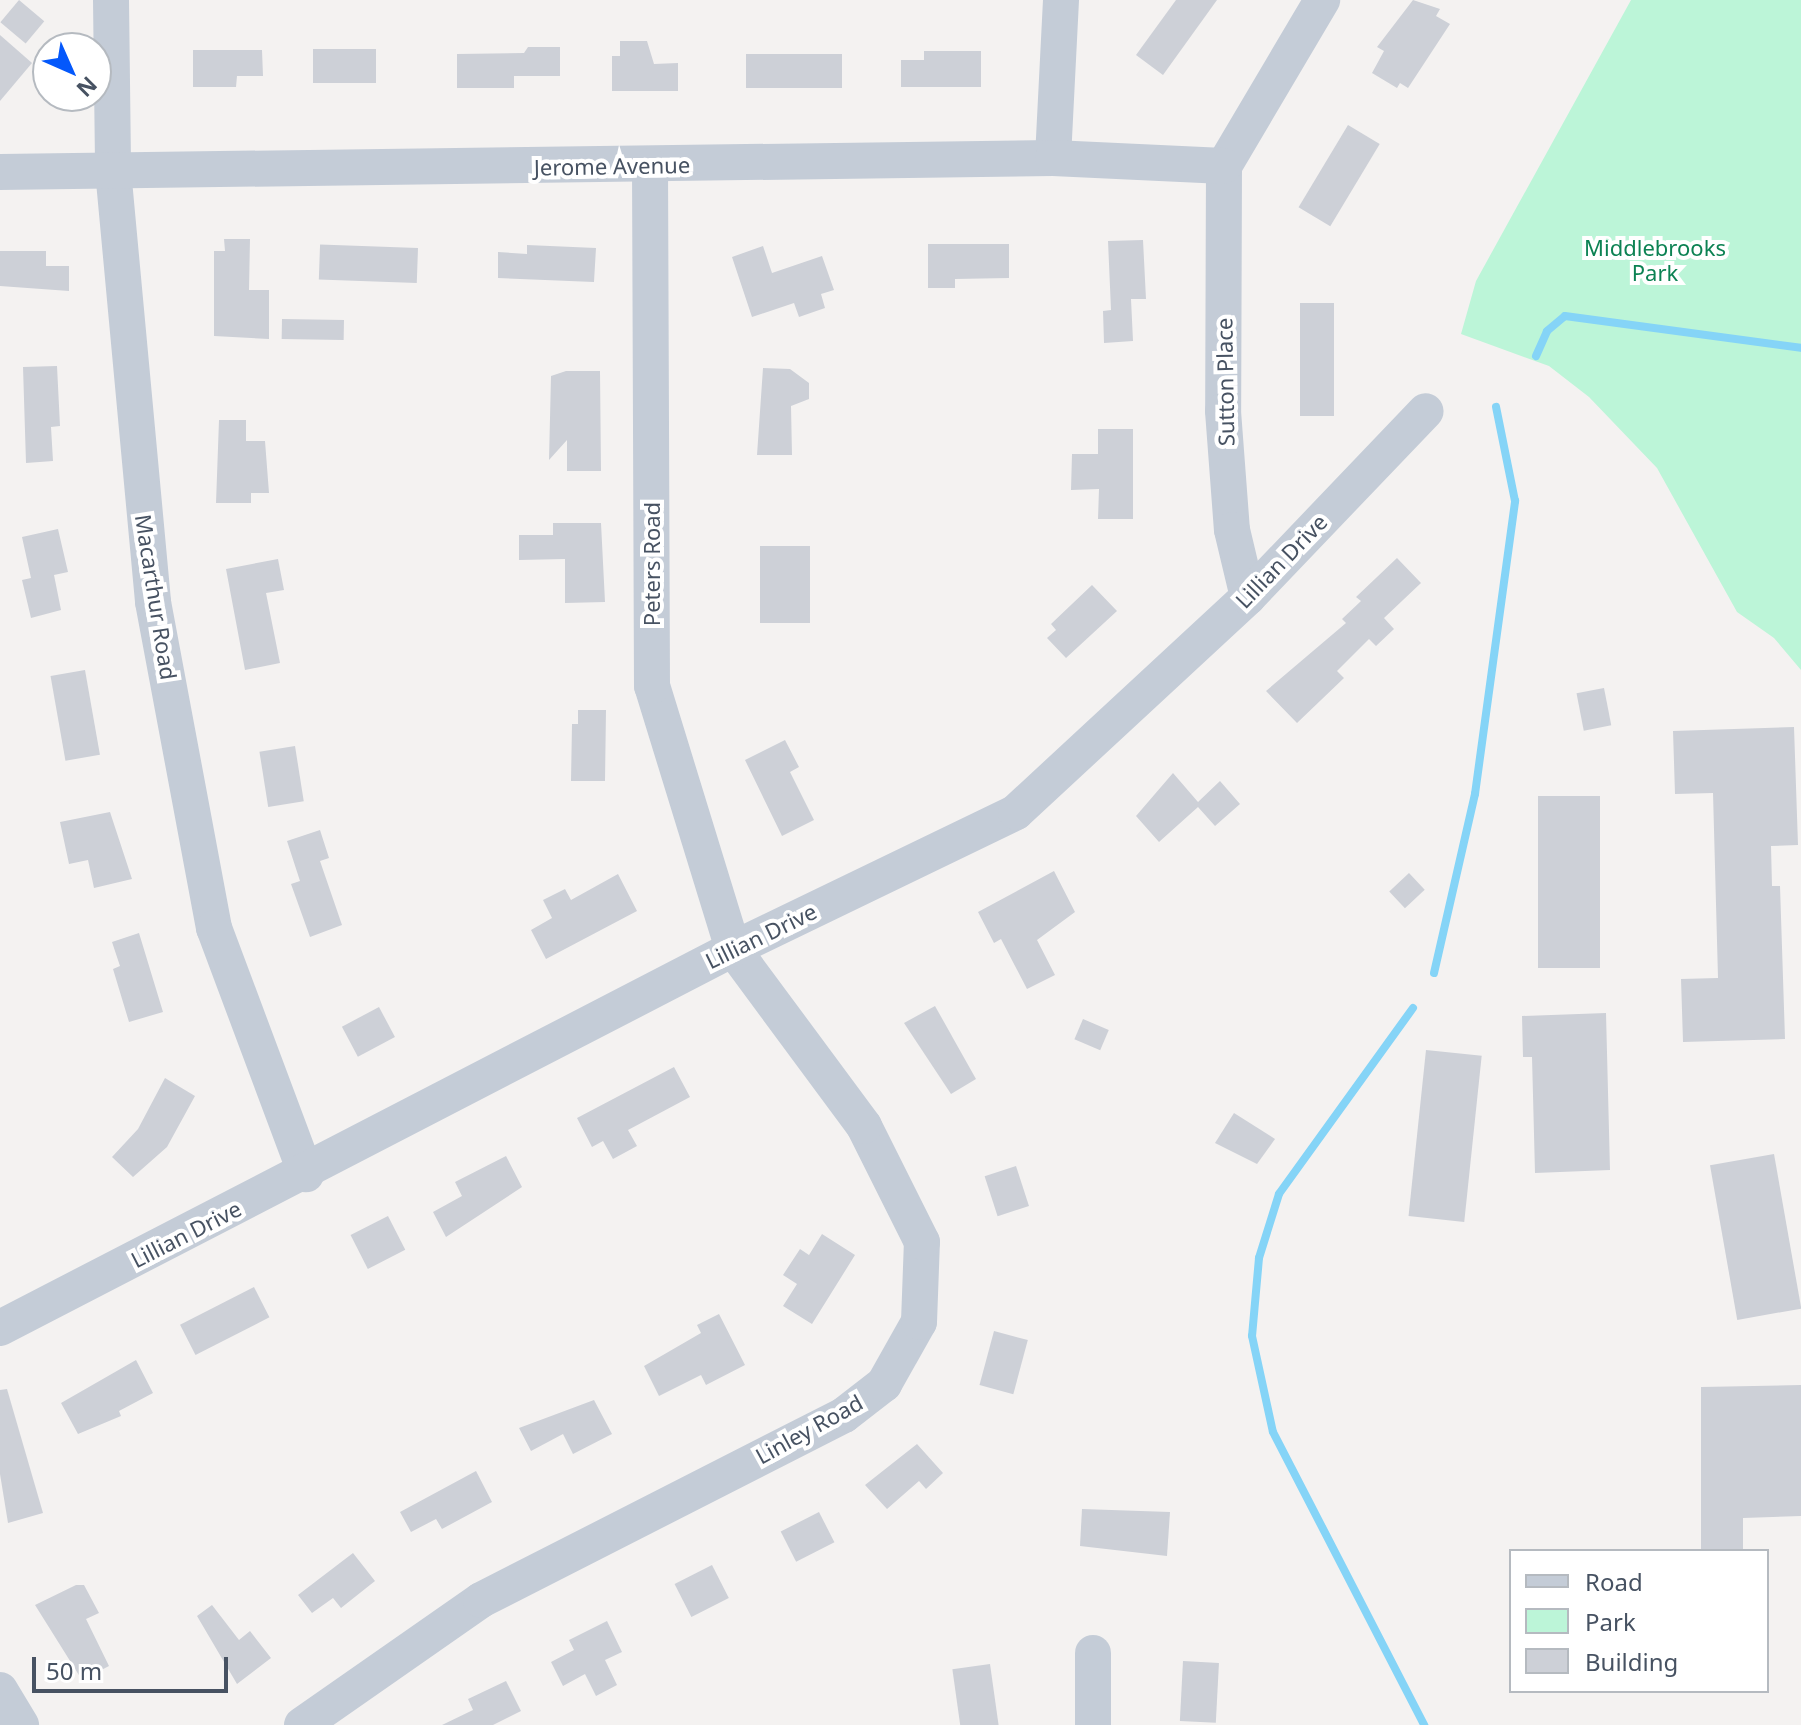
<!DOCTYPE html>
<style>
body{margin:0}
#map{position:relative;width:1801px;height:1725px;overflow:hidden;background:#f4f2f1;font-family:"Noto Sans",sans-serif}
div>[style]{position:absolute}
.green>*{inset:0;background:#bcf5d8}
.stream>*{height:8px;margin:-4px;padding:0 4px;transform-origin:4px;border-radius:4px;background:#85d4f7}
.building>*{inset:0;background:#cdd0d7;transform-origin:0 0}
.minor>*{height:36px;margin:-18px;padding:0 18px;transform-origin:18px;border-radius:18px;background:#c4ccd7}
span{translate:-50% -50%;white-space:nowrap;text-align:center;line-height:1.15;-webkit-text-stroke:8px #fff;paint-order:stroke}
.street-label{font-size:22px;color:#475262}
.park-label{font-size:22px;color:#0c8253}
.legend{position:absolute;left:1509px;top:1549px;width:260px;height:144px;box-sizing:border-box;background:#fff;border:2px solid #b5bac0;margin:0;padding:10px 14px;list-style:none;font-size:24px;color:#475262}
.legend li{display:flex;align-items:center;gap:16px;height:40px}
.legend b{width:40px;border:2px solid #b5bac0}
.north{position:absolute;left:32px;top:32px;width:80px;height:80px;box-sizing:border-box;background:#fff;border:2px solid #b5bac0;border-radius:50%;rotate:135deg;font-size:22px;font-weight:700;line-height:32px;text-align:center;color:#475262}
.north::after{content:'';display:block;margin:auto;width:28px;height:36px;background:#0458fb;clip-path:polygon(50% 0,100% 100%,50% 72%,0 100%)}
.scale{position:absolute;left:32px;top:1657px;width:196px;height:36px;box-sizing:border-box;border:4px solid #475262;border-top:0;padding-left:10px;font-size:24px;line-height:28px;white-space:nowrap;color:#475262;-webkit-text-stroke:6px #fff;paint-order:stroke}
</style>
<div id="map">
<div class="green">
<i style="clip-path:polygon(1631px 0,1801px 0,1801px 670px,1774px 638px,1737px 612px,1657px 468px,1589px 397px,1549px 366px,1461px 334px,1476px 281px)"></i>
</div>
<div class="stream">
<i style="left:1536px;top:356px;width:27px;rotate:-66deg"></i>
<i style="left:1547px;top:331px;width:23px;rotate:-40deg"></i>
<i style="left:1565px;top:316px;width:238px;rotate:7.7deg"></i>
<i style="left:1434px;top:973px;width:184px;rotate:-77.1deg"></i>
<i style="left:1475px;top:794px;width:296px;rotate:-82.2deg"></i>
<i style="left:1515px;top:501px;width:96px;rotate:-101.4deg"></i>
<i style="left:1413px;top:1008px;width:229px;rotate:125.8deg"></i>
<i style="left:1279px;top:1194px;width:67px;rotate:107.4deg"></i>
<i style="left:1259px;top:1258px;width:78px;rotate:95.1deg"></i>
<i style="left:1252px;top:1336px;width:98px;rotate:77.7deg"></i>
<i style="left:1273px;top:1432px;width:330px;rotate:62.7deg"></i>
</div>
<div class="building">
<i style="left:19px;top:0;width:33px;height:29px;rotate:40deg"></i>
<i style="clip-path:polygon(1176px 0,1217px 0,1163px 75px,1136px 55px)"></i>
<i style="clip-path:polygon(1413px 0,1440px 9px,1436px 16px,1450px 24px,1408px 88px,1400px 83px,1397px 88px,1372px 73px,1384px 51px,1377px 47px)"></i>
<i style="clip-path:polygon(0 35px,32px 63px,0 101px)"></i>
<i style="clip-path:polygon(620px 41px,647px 41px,654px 64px,678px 63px,678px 91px,612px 91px,612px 56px,620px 56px)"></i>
<i style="clip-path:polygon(528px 47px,560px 47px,560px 76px,514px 76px,514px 88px,457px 88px,457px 54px,524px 53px)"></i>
<i style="left:313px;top:49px;width:63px;height:34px"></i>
<i style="clip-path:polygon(193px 50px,262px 50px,263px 76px,237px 76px,236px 87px,193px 87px)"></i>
<i style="clip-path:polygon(924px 51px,981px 51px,981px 87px,901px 87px,901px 60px,924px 60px)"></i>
<i style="left:842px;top:54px;width:34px;height:96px;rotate:90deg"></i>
<i style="left:1348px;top:125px;width:37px;height:96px;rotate:31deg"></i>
<i style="clip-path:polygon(224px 239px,250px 239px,249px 290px,269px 290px,269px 339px,214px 336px,214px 251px,225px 251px)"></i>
<i style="clip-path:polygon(1143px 240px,1146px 299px,1131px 299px,1133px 341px,1104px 343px,1103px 311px,1111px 310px,1108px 241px)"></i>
<i style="clip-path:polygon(928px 244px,1009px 244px,1009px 278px,955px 279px,955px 288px,928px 288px)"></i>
<i style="clip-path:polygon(527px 245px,596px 248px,594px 282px,498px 278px,498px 252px,527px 254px)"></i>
<i style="clip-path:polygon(763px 246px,772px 273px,822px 256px,834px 290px,821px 294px,825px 308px,799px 317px,794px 303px,752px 317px,732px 257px)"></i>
<i style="left:418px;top:248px;width:35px;height:98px;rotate:92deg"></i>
<i style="clip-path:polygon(0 251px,46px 251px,46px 266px,69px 266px,69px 291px,0 286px)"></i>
<i style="left:1300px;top:303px;width:34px;height:113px"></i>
<i style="left:282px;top:319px;width:62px;height:20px;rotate:1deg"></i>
<i style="clip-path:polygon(57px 366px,60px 426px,51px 427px,53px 461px,26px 463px,23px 367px)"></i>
<i style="clip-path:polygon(763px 368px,790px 369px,809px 383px,809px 399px,791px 406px,792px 455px,757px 455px)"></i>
<i style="clip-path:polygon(566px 371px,600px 371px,601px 471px,567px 471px,567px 440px,549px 460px,551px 376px)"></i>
<i style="clip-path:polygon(219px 420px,246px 420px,246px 441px,265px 441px,269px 493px,251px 493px,251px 503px,216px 503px)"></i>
<i style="clip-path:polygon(1098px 429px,1133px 429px,1133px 519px,1098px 519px,1099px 489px,1071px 490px,1072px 454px,1098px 454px)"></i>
<i style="clip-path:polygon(553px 523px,601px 523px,605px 602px,565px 603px,565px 559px,519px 560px,519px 535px,553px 535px)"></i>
<i style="clip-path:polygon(58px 529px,68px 572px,54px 575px,61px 610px,31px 618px,22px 580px,31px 578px,22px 537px)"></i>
<i style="left:760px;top:546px;width:50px;height:77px"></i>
<i style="clip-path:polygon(1397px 558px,1421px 583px,1384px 618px,1394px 629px,1376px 646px,1369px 639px,1337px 671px,1344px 678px,1297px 723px,1266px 691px,1346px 623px,1342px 619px,1361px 601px,1356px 597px)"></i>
<i style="clip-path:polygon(278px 559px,284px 590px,266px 593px,280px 663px,245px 670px,226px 569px)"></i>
<i style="clip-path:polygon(1092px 585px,1117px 611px,1066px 658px,1047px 638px,1056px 630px,1051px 624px)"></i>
<i style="left:85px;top:670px;width:86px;height:35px;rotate:80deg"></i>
<i style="left:1604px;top:688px;width:38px;height:28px;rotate:79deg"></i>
<i style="clip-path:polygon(578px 710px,606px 710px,605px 781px,571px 781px,572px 724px,578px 724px)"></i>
<i style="clip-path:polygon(1794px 727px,1798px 845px,1771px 846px,1772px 886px,1780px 886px,1785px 1039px,1683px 1042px,1681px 979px,1718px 978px,1713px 793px,1675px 794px,1673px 731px)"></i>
<i style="clip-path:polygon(785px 740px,799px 767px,790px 772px,814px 820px,782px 836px,745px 760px)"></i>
<i style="left:295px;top:746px;width:56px;height:36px;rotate:81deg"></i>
<i style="clip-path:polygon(1173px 773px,1198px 802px,1220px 781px,1240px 804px,1215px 826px,1198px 807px,1159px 842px,1136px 816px)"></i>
<i style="left:1538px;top:796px;width:62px;height:172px"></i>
<i style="clip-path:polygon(110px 812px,132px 879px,94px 888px,88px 860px,69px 864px,60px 822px)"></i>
<i style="clip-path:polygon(320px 830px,329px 858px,320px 861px,342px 925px,310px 937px,291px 884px,300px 881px,287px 841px)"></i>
<i style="clip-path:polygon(1054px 871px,1075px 912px,1037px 940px,1055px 975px,1027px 989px,1001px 939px,994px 943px,978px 912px)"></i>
<i style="left:1409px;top:873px;width:23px;height:27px;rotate:47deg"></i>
<i style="clip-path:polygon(618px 874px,637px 911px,546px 959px,531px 930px,552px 918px,543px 900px,565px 889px,571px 900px)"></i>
<i style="clip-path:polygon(139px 933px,163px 1012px,129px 1022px,113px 969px,120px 966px,112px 942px)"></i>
<i style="clip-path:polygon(935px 1006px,976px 1079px,951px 1094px,904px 1023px)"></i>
<i style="left:379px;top:1007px;width:34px;height:42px;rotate:62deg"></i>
<i style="clip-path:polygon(1606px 1013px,1610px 1170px,1535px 1173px,1532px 1057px,1523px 1057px,1522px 1016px)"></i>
<i style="left:1083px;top:1019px;width:28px;height:22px;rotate:23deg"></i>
<i style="left:1426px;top:1050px;width:56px;height:167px;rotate:6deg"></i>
<i style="clip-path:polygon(674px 1067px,690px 1097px,628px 1130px,637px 1146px,613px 1159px,603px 1141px,592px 1147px,577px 1118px)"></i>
<i style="clip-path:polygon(165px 1078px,195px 1096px,167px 1147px,133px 1177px,112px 1157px,138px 1129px)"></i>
<i style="clip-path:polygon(1234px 1113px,1275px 1139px,1257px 1164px,1215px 1143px)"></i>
<i style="left:1774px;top:1154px;width:157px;height:65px;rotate:80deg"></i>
<i style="clip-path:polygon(506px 1156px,522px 1187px,446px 1237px,433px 1212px,462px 1196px,455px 1182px)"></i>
<i style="left:1016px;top:1166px;width:42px;height:33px;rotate:72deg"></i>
<i style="left:388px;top:1216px;width:38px;height:42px;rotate:63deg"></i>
<i style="clip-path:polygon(822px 1234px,855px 1255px,812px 1324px,783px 1306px,797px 1284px,783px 1275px,800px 1249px,809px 1255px)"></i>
<i style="left:254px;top:1287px;width:34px;height:83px;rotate:63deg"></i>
<i style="clip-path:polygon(719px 1314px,745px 1365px,706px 1385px,701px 1375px,659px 1396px,644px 1366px,701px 1333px,697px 1325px)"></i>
<i style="left:994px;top:1331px;width:35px;height:56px;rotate:15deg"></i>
<i style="clip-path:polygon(136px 1360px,153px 1393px,119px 1411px,121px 1416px,78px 1434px,61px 1403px)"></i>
<i style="clip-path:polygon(1801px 1385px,1801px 1516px,1743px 1518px,1743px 1551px,1701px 1551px,1701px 1387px)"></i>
<i style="clip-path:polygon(7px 1389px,43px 1513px,8px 1523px,0 1474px,0 1390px)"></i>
<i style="clip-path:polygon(594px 1400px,612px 1434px,573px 1454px,563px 1434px,531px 1451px,519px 1428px)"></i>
<i style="clip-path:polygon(917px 1444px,943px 1473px,926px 1489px,919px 1481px,887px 1509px,865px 1485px)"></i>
<i style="clip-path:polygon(476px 1471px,492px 1502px,442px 1529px,436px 1519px,411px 1532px,400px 1512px)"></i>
<i style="clip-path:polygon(1082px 1509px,1170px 1512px,1167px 1556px,1080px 1546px)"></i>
<i style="left:819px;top:1512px;width:34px;height:43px;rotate:63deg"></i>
<i style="clip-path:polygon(353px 1553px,375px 1581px,341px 1608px,333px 1598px,312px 1613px,298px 1595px)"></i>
<i style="left:712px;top:1565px;width:37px;height:42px;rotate:63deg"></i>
<i style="clip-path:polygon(76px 1585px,84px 1585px,99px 1613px,86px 1619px,109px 1666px,82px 1680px,35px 1605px)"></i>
<i style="clip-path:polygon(212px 1605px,239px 1640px,250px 1631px,271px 1658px,237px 1684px,197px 1616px)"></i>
<i style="clip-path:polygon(607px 1621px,622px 1652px,605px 1660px,617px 1685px,596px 1696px,585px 1674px,563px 1686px,551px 1662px,574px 1650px,569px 1640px)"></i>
<i style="left:1183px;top:1661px;width:36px;height:60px;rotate:3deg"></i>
<i style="left:990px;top:1664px;width:62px;height:38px;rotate:82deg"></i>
<i style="clip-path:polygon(506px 1681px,521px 1711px,493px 1725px,442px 1725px,473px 1710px,468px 1699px)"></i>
</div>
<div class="minor">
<i style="left:111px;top:0;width:170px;rotate:89.3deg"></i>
<i style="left:113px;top:170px;width:434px;rotate:84.7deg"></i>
<i style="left:153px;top:602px;width:332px;rotate:79.4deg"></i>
<i style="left:214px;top:928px;width:263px;rotate:69.5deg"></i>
<i style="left:1053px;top:158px;width:158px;rotate:-87.1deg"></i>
<i style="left:1224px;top:166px;width:245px;rotate:90.2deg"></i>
<i style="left:1223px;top:411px;width:119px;rotate:85.7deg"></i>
<i style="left:1232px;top:530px;width:69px;rotate:76.6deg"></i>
<i style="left:1224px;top:166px;width:193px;rotate:-59.4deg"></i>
<i style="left:0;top:172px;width:1053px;rotate:-0.76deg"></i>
<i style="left:1053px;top:158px;width:171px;rotate:2.7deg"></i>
<i style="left:0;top:1328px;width:825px;rotate:-27.34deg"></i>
<i style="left:733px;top:949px;width:314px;rotate:-25.8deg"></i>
<i style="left:1016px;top:812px;width:316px;rotate:-42.8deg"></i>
<i style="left:1248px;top:597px;width:257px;rotate:-46.3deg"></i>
<i style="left:0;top:1690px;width:41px;rotate:59deg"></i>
<i style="left:302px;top:1725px;width:218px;rotate:-34.9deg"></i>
<i style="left:481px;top:1600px;width:407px;rotate:-27deg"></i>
<i style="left:844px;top:1415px;width:51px;rotate:-37.8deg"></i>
<i style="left:884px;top:1384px;width:71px;rotate:-60.6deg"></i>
<i style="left:919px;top:1322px;width:80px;rotate:-87.9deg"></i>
<i style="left:922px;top:1242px;width:130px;rotate:-116.6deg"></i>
<i style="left:864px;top:1126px;width:220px;rotate:-126.5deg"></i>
<i style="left:733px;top:949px;width:275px;rotate:-107.1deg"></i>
<i style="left:652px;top:686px;width:520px;rotate:-90.22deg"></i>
<i style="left:1093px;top:1725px;width:72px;rotate:-90deg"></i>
</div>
<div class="street-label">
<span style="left:612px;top:166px;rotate:-1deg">Jerome Avenue</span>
<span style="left:1225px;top:382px;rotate:-91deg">Sutton Place</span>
<span style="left:1281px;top:561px;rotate:-46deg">Lillian Drive</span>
<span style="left:652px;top:564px;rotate:-90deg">Peters Road</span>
<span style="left:156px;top:597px;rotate:81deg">Macarthur Road</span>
<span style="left:761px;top:936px;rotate:-26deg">Lillian Drive</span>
<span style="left:186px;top:1234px;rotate:-27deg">Lillian Drive</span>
<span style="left:809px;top:1429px;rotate:-29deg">Linley Road</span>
</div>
<div class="park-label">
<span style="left:1655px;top:260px">Middlebrooks<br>Park</span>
</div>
<ul class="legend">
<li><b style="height:10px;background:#c4ccd7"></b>Road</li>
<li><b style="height:22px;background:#bcf5d8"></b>Park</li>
<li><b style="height:22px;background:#cdd0d7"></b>Building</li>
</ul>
<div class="north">N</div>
<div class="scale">50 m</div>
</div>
